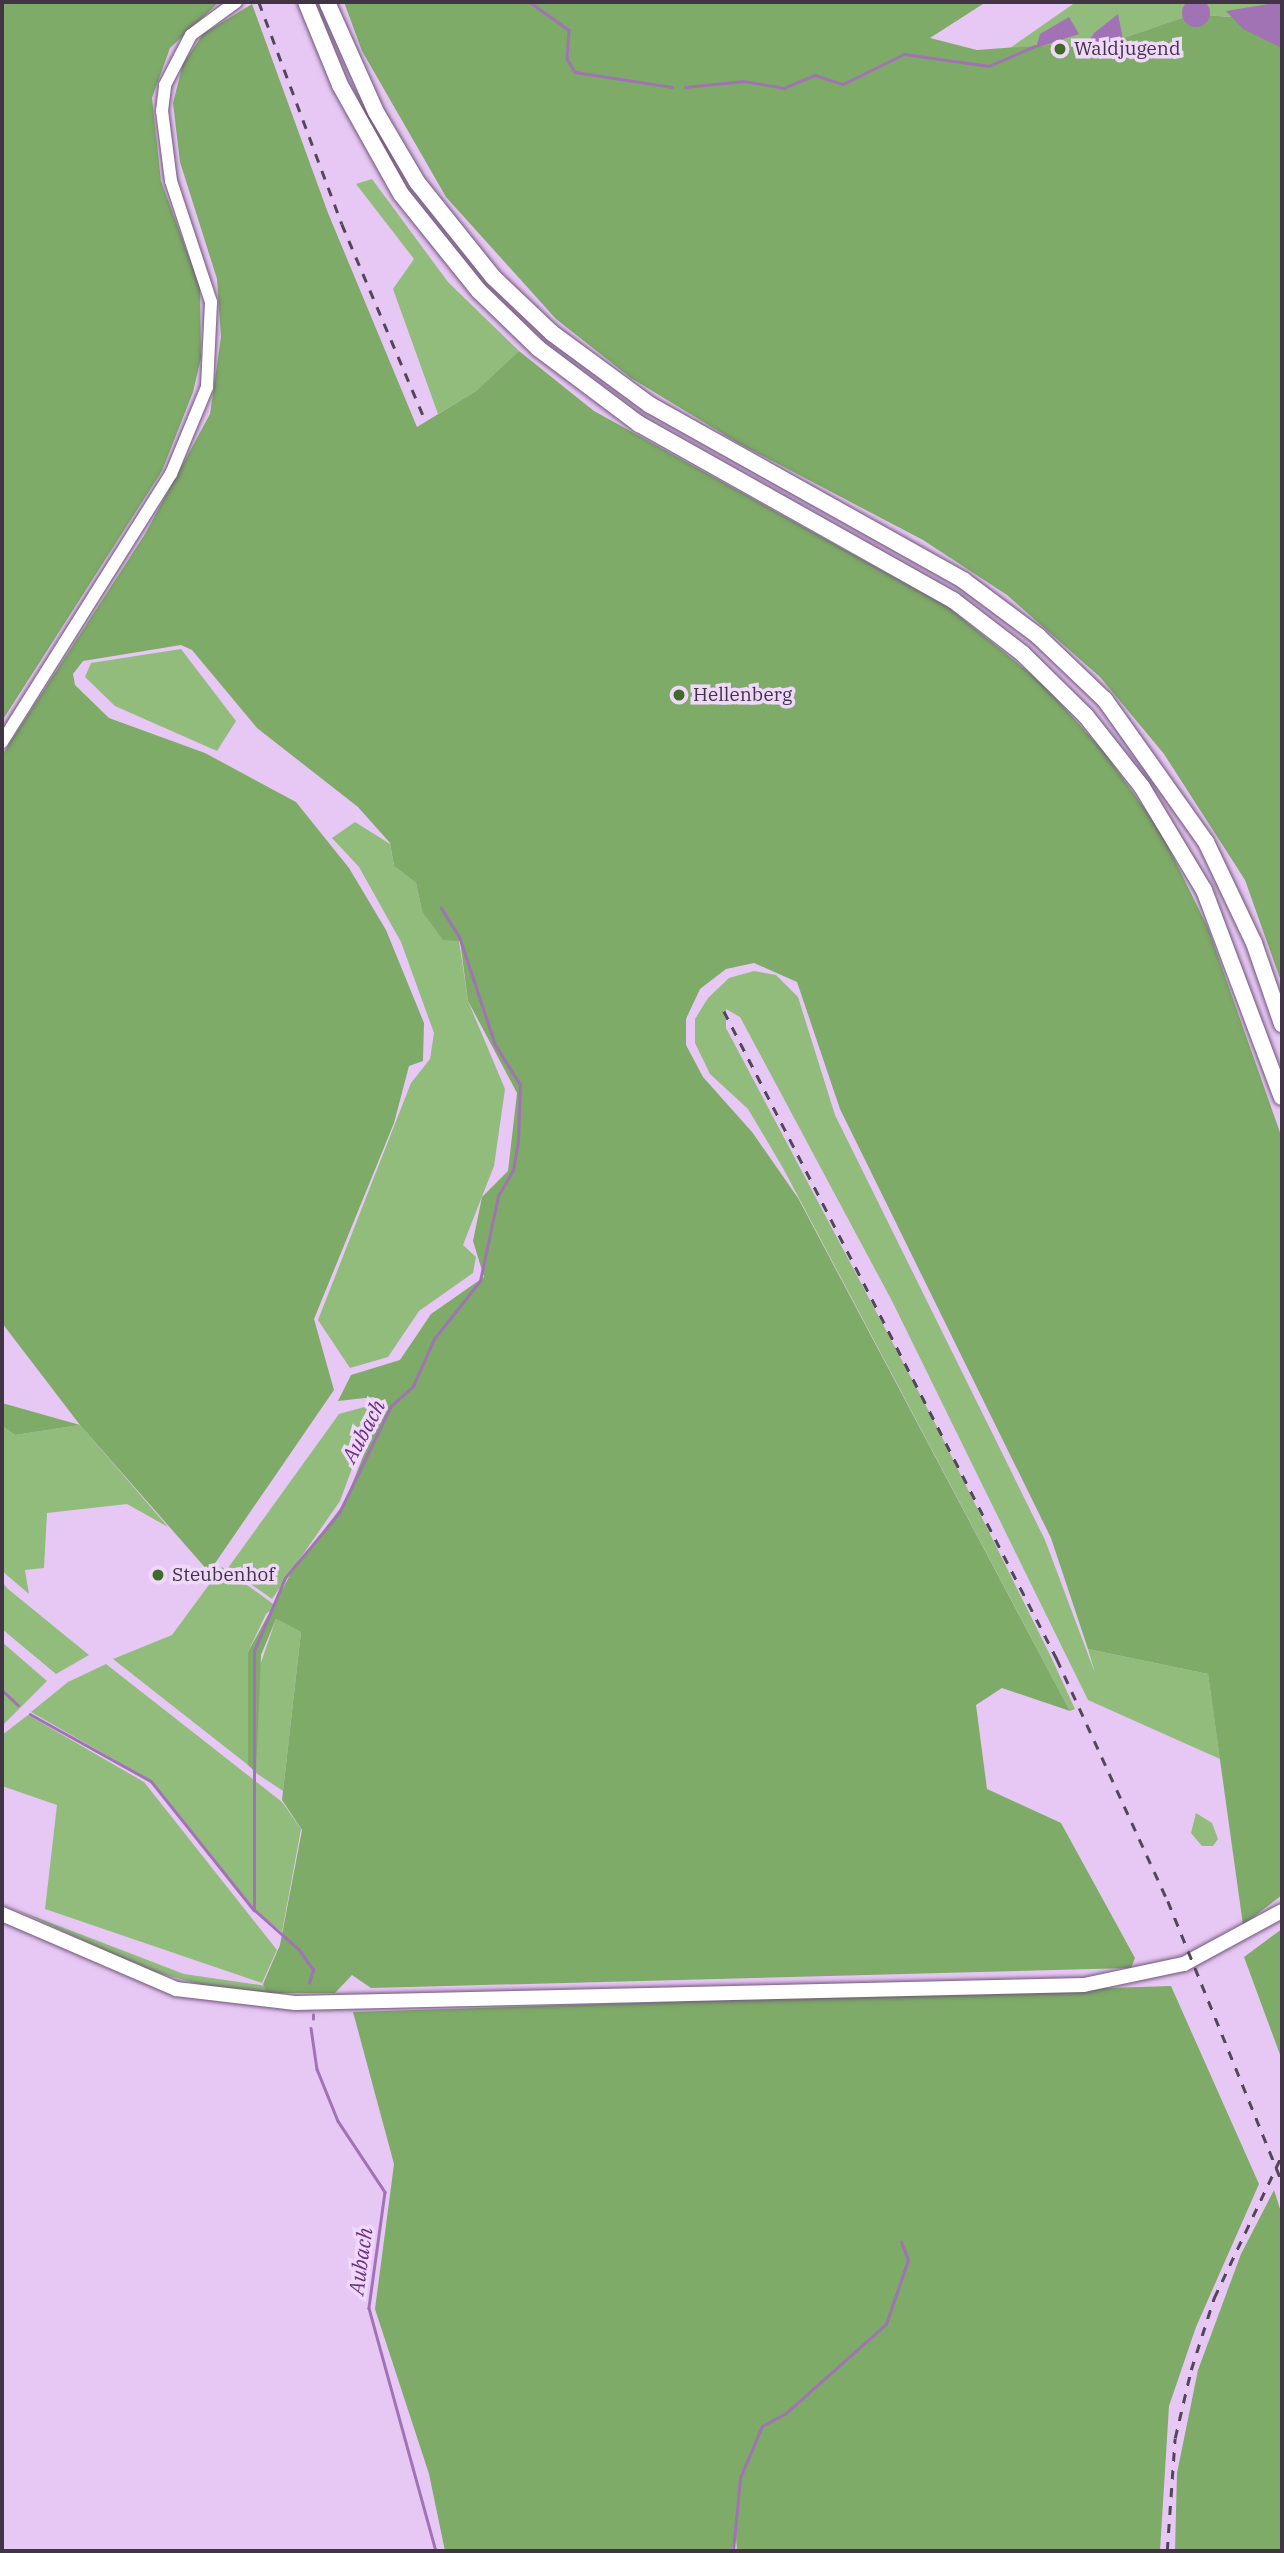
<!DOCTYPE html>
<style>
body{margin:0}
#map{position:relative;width:1284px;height:2553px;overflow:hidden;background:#e7c8f4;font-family:"IBM Plex Serif",serif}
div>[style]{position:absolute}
.green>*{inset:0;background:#91bc7c}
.forest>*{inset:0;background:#7eab67}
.water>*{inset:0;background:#a173b4}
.round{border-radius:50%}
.stream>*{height:2.5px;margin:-1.25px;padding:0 1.25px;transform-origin:1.25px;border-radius:1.25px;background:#a173b4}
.roads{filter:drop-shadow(0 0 2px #6f547a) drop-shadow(0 0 2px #6f547a)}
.secondary>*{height:12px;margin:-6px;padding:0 6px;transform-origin:6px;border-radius:6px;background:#fff}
.primary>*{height:14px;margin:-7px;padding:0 7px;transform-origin:7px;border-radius:7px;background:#fff}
.motorway>*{height:16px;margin:-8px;padding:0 8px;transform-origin:8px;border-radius:8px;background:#fff}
.rail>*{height:2.5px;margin-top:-1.25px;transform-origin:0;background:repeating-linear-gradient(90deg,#54465a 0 9px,transparent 0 18px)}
.dots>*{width:19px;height:19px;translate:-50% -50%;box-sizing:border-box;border:4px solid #f0d8fb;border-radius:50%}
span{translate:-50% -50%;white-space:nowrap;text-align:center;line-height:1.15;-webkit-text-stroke:7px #f0d8fb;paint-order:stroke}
.poi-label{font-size:19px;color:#403445}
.left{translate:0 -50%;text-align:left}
.water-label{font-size:21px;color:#6a3180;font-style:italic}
.frame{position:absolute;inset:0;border:4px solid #403445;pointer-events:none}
</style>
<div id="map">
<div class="green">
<i style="clip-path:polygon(1076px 2px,1282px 2px,1282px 21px,1193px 14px,1118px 40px,1010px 48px)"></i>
<i style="clip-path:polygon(372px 179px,448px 282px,519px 351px,476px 391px,438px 414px,393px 289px,414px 259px,356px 184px)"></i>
<i style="clip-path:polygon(181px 649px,236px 721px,217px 751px,115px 706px,85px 677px,91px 663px)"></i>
<i style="clip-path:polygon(355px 822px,390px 844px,394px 866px,416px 883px,422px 911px,459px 941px,468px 1001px,505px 1089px,494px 1166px,463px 1245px,476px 1257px,473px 1273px,419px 1311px,388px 1357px,350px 1368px,318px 1320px,411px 1083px,430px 1059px,434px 1033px,401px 942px,359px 867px,332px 838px)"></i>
<i style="clip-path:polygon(754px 971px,776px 975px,798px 997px,835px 1115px,1045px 1540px,1095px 1673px,1088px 1649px,1208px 1674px,1220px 1759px,1088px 1700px,892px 1301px,740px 1017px,726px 1009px,726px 1028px,934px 1421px,1052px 1659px,1075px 1709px,1070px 1711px,783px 1168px,748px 1109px,710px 1074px,695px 1043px,695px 1019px,708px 998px,729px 978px)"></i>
<i style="clip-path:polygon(368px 1406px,372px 1414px,340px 1501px,272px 1599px,228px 1568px,339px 1414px)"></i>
<i style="clip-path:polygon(80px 1425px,168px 1527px,127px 1504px,47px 1513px,44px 1568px,25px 1570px,29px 1594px,2px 1571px,2px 1426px,15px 1435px)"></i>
<i style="clip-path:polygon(222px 1567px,276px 1606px,266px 1614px,248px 1652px,248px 1765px,113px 1659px,172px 1635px)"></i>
<i style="clip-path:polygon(2px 1582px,8px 1589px,89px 1655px,56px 1674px,2px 1629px)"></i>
<i style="clip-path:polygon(276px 1619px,301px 1632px,283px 1791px,256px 1773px,257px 1674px)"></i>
<i style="clip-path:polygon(2px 1642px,47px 1681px,2px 1726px)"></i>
<i style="clip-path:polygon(106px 1664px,282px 1802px,301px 1829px,282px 1932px,255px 1910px,152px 1781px,31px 1712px,68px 1682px)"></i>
<i style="clip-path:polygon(28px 1715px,144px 1782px,277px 1950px,262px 1983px,45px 1909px,57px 1805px,2px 1786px,2px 1735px)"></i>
<i style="clip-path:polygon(1196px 1813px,1212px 1823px,1218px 1839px,1213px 1846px,1202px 1846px,1191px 1833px)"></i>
<i style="clip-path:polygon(15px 1909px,184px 1974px,267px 1986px,266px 1993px,209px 1987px,145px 1969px)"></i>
</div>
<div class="forest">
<i style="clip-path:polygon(2px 2px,219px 2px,170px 48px,152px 98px,161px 181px,200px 287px,201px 358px,193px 392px,162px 471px,2px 721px)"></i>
<i style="clip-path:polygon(344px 2px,986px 2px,930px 38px,977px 50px,1118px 40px,1193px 14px,1282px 21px,1282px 984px,1245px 880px,1164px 754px,1100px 677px,1007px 595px,923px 540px,738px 443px,631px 378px,556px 319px,446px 197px,362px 51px)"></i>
<i style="clip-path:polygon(252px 4px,328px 213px,417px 427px,476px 391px,519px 351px,594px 411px,948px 607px,1042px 683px,1104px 752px,1160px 830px,1208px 928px,1282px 1138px,1282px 1895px,1243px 1925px,1208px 1674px,1088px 1649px,1051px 1538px,840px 1109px,797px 982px,754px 963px,726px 969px,700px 989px,686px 1019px,686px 1045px,703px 1077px,752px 1132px,798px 1198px,1070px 1711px,1002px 1688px,976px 1705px,987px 1789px,1061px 1823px,1135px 1958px,1131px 1968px,371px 1988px,352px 1975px,335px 1993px,267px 1993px,263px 1984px,280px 1945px,302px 1830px,282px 1800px,301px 1632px,276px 1619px,261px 1655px,256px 1773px,248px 1765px,248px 1652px,290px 1575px,345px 1502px,382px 1409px,374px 1397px,338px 1401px,351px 1375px,400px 1360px,431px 1314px,484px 1277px,473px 1241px,482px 1197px,508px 1171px,517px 1093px,468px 1001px,460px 941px,443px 940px,422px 911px,416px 883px,394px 866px,390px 843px,358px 807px,257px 728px,192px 650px,181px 645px,83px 661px,73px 674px,75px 685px,109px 718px,205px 753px,296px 802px,349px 868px,386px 930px,424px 1023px,423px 1061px,409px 1066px,394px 1123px,314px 1319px,334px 1390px,209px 1572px,80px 1425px,15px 1435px,2px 1426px,2px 1403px,80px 1425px,2px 1323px,2px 755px,145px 534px,210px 414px,221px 337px,217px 279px,180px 162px,173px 103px,183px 64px,203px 34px)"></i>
<i style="clip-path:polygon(1282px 1929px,1282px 2060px,1244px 1957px)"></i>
<i style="clip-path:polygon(1171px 1986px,1259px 2184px,1196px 2327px,1169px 2406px,1160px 2551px,737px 2551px,736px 2538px,731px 2551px,445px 2551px,429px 2474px,375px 2309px,394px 2164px,353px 2012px)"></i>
<i style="clip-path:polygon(1274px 2190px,1282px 2215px,1282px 2551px,1175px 2551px,1177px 2473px,1198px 2370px,1241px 2254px)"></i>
</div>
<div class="water">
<i class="round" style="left:1182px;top:-1px;width:28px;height:28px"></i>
<i style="clip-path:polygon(1282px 2px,1282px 48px,1243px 29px,1226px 11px)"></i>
<i style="clip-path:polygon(1118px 14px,1124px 44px,1087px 44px,1094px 33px)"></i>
<i style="clip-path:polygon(1069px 17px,1079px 34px,1036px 48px,1040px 34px)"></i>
</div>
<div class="stream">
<i style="left:530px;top:2px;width:48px;rotate:35.7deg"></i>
<i style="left:569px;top:30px;width:29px;rotate:94deg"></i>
<i style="left:567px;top:59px;width:15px;rotate:58deg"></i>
<i style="left:575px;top:72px;width:98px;rotate:8.8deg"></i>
<i style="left:685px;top:87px;width:59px;rotate:-5.8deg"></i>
<i style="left:744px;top:81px;width:41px;rotate:9.9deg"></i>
<i style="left:784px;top:88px;width:34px;rotate:-23deg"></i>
<i style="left:815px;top:75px;width:29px;rotate:18deg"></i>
<i style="left:843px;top:84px;width:68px;rotate:-26.2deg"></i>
<i style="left:904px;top:54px;width:86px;rotate:8deg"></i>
<i style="left:989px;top:66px;width:50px;rotate:-23.5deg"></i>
<i style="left:2px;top:1690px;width:22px;rotate:43deg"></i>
<i style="left:30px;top:1714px;width:138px;rotate:29deg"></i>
<i style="left:151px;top:1781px;width:165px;rotate:51.4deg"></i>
<i style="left:309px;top:1983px;width:14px;rotate:-73deg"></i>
<i style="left:313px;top:1970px;width:24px;rotate:-125deg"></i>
<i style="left:299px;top:1950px;width:60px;rotate:-138.4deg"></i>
<i style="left:254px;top:1910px;width:259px;rotate:-90deg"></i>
<i style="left:254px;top:1651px;width:79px;rotate:-67deg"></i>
<i style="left:285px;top:1578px;width:85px;rotate:-50.3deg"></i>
<i style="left:339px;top:1513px;width:119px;rotate:-64.1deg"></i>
<i style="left:391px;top:1406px;width:30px;rotate:-42deg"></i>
<i style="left:413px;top:1386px;width:51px;rotate:-65.9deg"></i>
<i style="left:434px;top:1339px;width:74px;rotate:-51.6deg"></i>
<i style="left:480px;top:1281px;width:87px;rotate:-78deg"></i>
<i style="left:498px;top:1196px;width:30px;rotate:-60deg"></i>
<i style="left:513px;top:1170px;width:29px;rotate:-80deg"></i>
<i style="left:518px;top:1141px;width:56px;rotate:-88deg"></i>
<i style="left:520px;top:1085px;width:47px;rotate:-122deg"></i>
<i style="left:495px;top:1045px;width:114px;rotate:-108.4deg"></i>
<i style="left:459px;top:937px;width:34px;rotate:-122deg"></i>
<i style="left:313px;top:2019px;width:4px;rotate:-90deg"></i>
<i style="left:311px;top:2028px;width:41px;rotate:81.7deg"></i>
<i style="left:317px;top:2069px;width:56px;rotate:68deg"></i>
<i style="left:338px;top:2121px;width:85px;rotate:56.5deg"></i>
<i style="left:385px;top:2192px;width:117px;rotate:97.9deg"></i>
<i style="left:369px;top:2308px;width:252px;rotate:74.6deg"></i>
<i style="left:733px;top:2551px;width:73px;rotate:-84.5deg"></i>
<i style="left:740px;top:2478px;width:56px;rotate:-67.1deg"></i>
<i style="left:762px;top:2426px;width:26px;rotate:-28deg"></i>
<i style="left:785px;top:2414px;width:135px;rotate:-41.7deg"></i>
<i style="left:886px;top:2324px;width:68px;rotate:-71deg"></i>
<i style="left:908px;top:2260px;width:19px;rotate:-111deg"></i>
</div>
<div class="roads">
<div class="secondary">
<i style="left:2px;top:742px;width:317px;rotate:-57.8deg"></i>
<i style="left:171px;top:474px;width:94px;rotate:-67.5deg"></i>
<i style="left:207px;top:387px;width:85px;rotate:-87.3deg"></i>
<i style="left:211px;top:302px;width:127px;rotate:-108.3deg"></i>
<i style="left:171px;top:181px;width:71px;rotate:-97.3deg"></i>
<i style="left:162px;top:111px;width:26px;rotate:-83deg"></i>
<i style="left:165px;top:85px;width:56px;rotate:-62.5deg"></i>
<i style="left:191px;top:35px;width:56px;rotate:-36.3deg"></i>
</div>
<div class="primary">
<i style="left:2px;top:1914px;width:189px;rotate:23.3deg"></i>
<i style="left:176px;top:1989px;width:120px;rotate:6.7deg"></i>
<i style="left:295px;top:2003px;width:789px;rotate:-1.31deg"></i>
<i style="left:1084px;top:1985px;width:102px;rotate:-11.9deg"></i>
<i style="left:1184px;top:1964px;width:111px;rotate:-28.4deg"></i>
</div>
<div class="motorway">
<i style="left:306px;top:2px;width:90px;rotate:67.7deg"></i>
<i style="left:340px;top:85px;width:125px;rotate:60.8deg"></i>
<i style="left:401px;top:194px;width:124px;rotate:51.2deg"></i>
<i style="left:479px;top:291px;width:83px;rotate:44deg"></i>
<i style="left:539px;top:349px;width:125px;rotate:36.9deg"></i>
<i style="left:639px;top:424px;width:360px;rotate:29.3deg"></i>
<i style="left:953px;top:600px;width:88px;rotate:37.6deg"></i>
<i style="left:1023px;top:654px;width:88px;rotate:44.5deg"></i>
<i style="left:1086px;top:716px;width:90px;rotate:51.7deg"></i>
<i style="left:1142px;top:787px;width:120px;rotate:59deg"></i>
<i style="left:1204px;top:890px;width:221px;rotate:69.4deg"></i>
<i style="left:327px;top:2px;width:120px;rotate:66deg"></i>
<i style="left:376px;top:112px;width:81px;rotate:59.6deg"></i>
<i style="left:417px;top:182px;width:122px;rotate:51.3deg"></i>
<i style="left:493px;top:277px;width:81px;rotate:43.5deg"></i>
<i style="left:552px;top:333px;width:122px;rotate:36.3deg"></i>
<i style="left:650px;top:405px;width:359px;rotate:29.2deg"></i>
<i style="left:963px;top:580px;width:94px;rotate:36.7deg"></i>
<i style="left:1038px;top:636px;width:93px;rotate:43.7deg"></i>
<i style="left:1105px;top:700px;width:174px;rotate:54.6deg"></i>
<i style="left:1206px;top:842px;width:112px;rotate:64.6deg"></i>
<i style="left:1254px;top:943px;width:86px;rotate:70.9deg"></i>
</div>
</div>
<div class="rail">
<i style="left:259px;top:2px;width:237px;rotate:69.5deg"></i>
<i style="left:342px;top:224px;width:210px;rotate:67deg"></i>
<i style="left:724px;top:1011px;width:729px;rotate:62.8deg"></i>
<i style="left:1057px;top:1659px;width:266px;rotate:65.4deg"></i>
<i style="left:1168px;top:1901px;width:303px;rotate:67.9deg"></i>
<i style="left:1167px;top:2551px;width:113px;rotate:-86deg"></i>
<i style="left:1175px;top:2438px;width:70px;rotate:-76.8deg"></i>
<i style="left:1191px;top:2370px;width:76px;rotate:-72.3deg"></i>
<i style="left:1214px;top:2298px;width:154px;rotate:-64.6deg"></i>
</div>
<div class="dots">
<i style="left:1060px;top:49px;background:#3f6a27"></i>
<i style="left:679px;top:695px;background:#3f6a27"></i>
<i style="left:158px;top:1575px;background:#3f6a27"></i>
</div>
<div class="poi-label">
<span class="left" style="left:1074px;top:49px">Waldjugend</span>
<span class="left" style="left:693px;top:695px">Hellenberg</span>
<span class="left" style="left:172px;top:1575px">Steubenhof</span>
</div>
<div class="water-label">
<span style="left:363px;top:1431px;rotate:-62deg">Aubach</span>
<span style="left:360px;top:2261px;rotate:-82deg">Aubach</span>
</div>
<div class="frame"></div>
</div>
